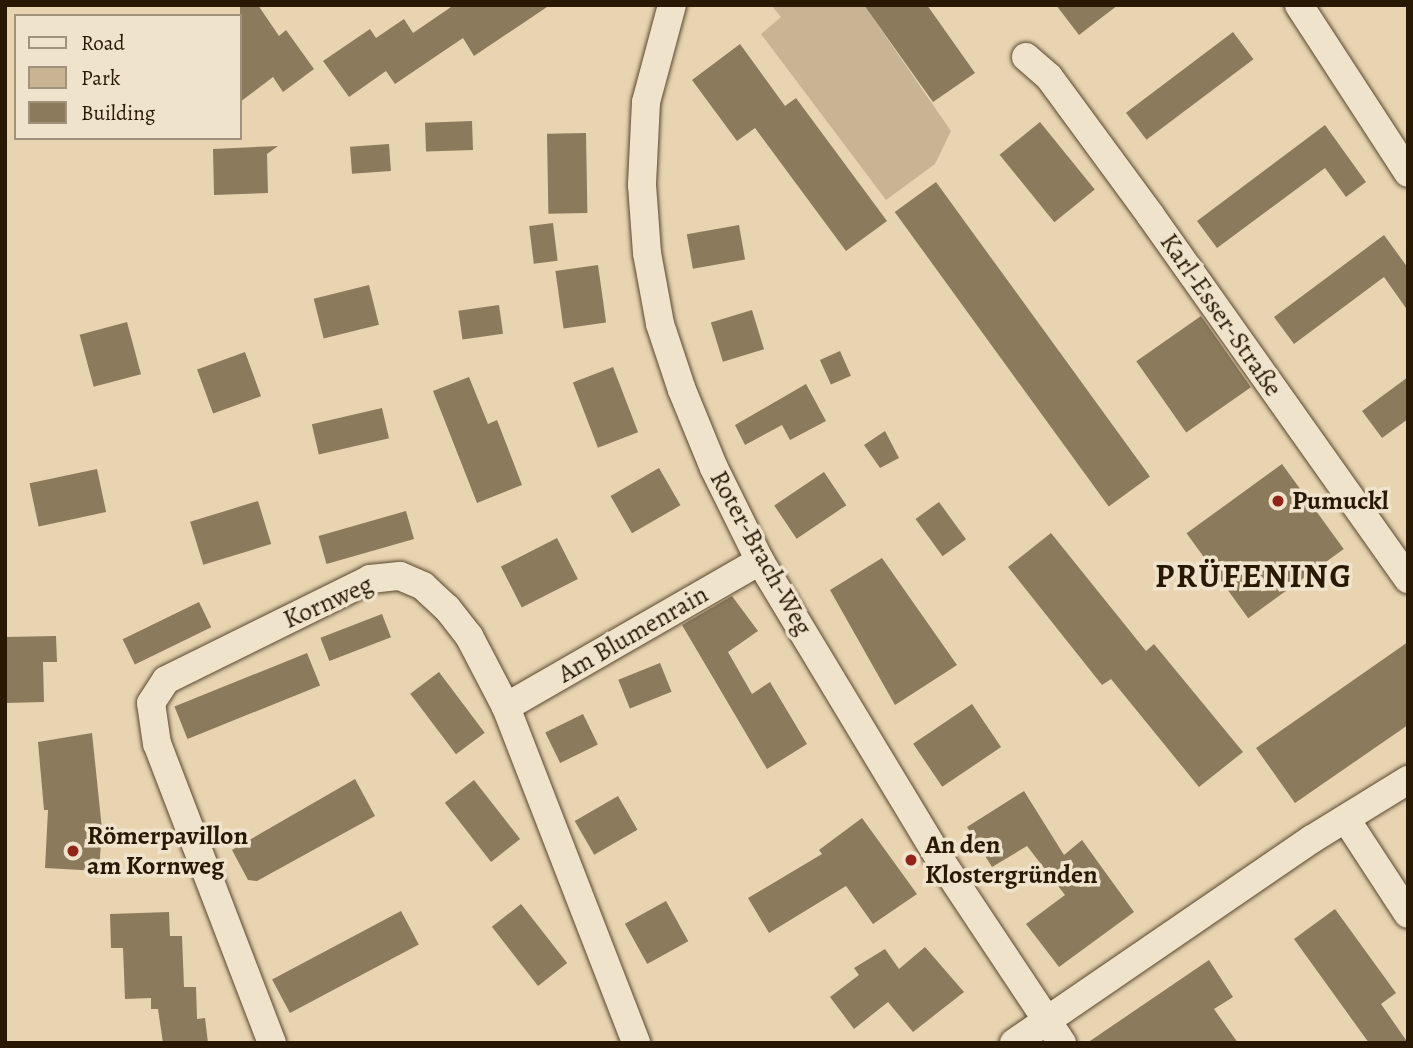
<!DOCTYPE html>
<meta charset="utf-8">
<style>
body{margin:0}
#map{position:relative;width:1413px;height:1048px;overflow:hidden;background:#e8d4b1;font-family:Alegreya,serif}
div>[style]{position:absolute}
.green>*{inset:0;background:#c8b493}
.building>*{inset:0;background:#8c7a5d;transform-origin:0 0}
.roads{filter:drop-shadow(0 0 2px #59482e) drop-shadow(0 0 2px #59482e)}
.minor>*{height:28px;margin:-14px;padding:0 14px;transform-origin:14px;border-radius:14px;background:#f0e3cc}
.dots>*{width:19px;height:19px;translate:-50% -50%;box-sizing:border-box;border:4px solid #f0e3cc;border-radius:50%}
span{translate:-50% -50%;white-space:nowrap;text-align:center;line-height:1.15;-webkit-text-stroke:7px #f0e3cc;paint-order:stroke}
.street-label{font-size:26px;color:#291902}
.poi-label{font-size:26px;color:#291902;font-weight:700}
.left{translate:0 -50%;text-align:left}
.district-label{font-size:33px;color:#291902;font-weight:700;letter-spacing:2px}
.frame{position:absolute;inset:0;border:7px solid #291902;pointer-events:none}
.legend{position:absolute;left:14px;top:14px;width:228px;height:126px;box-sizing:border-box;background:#f0e3cc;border:2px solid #a0927b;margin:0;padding:9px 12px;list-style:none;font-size:21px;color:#291902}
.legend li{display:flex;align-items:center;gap:14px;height:35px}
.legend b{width:35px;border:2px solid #a0927b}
</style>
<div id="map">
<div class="green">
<i style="clip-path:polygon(771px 5px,864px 5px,951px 131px,935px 164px,886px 200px,761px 34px,781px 17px)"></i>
</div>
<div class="building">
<i style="clip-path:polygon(240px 5px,258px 5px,279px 36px,286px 30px,314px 69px,283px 92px,273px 77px,240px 102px)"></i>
<i style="clip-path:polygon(454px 5px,550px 5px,474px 56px,463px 38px,395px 84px,386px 71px,349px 97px,323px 61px,370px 29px,376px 38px,404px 19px,413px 33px)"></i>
<i style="clip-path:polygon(864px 5px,927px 5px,975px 73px,933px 102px)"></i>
<i style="clip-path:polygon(1056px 5px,1118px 5px,1079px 35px)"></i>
<i style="left:1233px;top:32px;width:34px;height:134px;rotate:53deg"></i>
<i style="clip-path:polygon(740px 44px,785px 106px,796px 98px,887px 221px,846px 251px,755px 128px,737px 141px,692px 80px)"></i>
<i style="left:472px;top:121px;width:29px;height:47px;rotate:88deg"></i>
<i style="left:1040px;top:122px;width:87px;height:52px;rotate:51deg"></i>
<i style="clip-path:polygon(1325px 125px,1366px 182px,1346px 197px,1325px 168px,1217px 248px,1197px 221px)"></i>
<i style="left:586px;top:133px;width:80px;height:39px;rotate:89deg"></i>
<i style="left:389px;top:144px;width:27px;height:39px;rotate:86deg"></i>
<i style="clip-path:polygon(278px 146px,267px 154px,268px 193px,214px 195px,213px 149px)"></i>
<i style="left:936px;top:182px;width:364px;height:51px;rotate:54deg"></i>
<i style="left:553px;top:223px;width:38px;height:24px;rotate:83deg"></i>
<i style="left:739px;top:225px;width:35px;height:53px;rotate:80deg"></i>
<i style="clip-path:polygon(1384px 235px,1408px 268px,1408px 311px,1384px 277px,1294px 344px,1274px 317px)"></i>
<i style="left:598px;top:265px;width:58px;height:43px;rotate:82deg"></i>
<i style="left:369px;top:285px;width:41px;height:57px;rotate:76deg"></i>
<i style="left:499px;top:305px;width:29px;height:41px;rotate:82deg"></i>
<i style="left:752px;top:310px;width:41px;height:43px;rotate:73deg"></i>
<i style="left:1201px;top:316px;width:87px;height:79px;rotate:55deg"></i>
<i style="left:127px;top:322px;width:54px;height:49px;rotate:75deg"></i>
<i style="left:840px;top:351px;width:27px;height:22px;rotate:66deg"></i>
<i style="left:245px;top:352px;width:47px;height:51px;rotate:70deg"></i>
<i style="left:613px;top:367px;width:70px;height:43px;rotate:69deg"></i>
<i style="clip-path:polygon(469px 377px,488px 424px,497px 420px,522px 485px,477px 503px,433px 391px)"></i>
<i style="clip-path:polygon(1408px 377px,1408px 419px,1382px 438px,1362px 411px)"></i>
<i style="clip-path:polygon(806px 384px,826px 421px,790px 440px,782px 425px,745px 445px,735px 425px)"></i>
<i style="left:382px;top:408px;width:31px;height:72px;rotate:77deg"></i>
<i style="clip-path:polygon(885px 431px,899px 458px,880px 468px,864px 445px)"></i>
<i style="left:1282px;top:464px;width:105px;height:118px;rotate:54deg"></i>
<i style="left:659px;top:468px;width:43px;height:56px;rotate:60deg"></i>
<i style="left:97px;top:469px;width:44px;height:69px;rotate:78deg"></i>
<i style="left:824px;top:472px;width:40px;height:60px;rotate:56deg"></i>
<i style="left:258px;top:501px;width:45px;height:71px;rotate:73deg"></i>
<i style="left:939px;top:502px;width:46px;height:29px;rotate:54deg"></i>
<i style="left:406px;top:511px;width:29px;height:91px;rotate:74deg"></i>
<i style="clip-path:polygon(1051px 533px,1146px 651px,1154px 644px,1243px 752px,1199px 787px,1111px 679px,1102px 685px,1008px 567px)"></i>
<i style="left:557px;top:538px;width:46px;height:63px;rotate:63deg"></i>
<i style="clip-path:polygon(882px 558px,957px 665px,895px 705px,830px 590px)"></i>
<i style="clip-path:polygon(732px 596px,758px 631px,728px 652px,752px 694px,770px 682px,807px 744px,767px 769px,682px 625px)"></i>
<i style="left:199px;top:602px;width:28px;height:85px;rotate:64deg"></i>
<i style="left:382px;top:614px;width:25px;height:66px;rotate:69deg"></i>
<i style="clip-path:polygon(56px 636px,57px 662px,43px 662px,44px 702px,5px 703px,5px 637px)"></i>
<i style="clip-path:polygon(1408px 642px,1408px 725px,1295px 803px,1256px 748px)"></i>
<i style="left:307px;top:653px;width:35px;height:143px;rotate:68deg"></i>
<i style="left:660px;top:663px;width:31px;height:45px;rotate:68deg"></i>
<i style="left:439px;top:672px;width:76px;height:36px;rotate:53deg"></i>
<i style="left:972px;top:704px;width:52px;height:71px;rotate:56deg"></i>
<i style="left:583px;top:714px;width:34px;height:42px;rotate:64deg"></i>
<i style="clip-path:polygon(92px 733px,102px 829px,99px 871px,45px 868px,48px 810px,44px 810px,38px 742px)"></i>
<i style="clip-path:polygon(355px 779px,375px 816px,257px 881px,248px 880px,232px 850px)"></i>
<i style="left:474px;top:780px;width:75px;height:37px;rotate:52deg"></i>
<i style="clip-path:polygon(1024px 791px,1064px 855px,1082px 840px,1134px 912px,1059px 967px,1026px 924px,1065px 895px,1027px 846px,992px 867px,967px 827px)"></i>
<i style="left:618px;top:796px;width:39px;height:50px;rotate:60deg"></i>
<i style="clip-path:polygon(862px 818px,917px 894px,873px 924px,846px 886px,769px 933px,748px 898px,822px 854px,819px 850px)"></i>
<i style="left:666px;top:901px;width:46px;height:47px;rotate:61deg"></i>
<i style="left:521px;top:904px;width:75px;height:37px;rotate:52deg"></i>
<i style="clip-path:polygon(1335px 909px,1396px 993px,1381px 1004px,1408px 1043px,1369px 1043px,1294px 939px)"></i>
<i style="left:401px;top:911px;width:38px;height:146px;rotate:62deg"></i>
<i style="clip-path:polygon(169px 912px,170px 936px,182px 936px,184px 987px,196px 987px,197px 1019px,205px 1018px,208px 1043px,163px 1043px,158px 1009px,151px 1009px,151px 998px,125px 999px,123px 948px,111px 948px,110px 914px)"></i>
<i style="clip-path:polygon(925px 947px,964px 992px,913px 1032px,888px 1002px,854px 1029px,830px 997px,859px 975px,854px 968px,885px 949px,899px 969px)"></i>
<i style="clip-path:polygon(1209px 960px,1233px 997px,1214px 1009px,1238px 1043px,1087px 1043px)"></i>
</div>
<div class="roads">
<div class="minor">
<i style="left:672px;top:5px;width:100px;rotate:105deg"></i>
<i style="left:646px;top:102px;width:83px;rotate:92.8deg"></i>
<i style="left:642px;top:185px;width:68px;rotate:85.8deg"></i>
<i style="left:647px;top:253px;width:72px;rotate:79.6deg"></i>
<i style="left:660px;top:324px;width:70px;rotate:71.6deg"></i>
<i style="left:682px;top:390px;width:84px;rotate:67.7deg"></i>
<i style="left:714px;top:468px;width:104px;rotate:63.7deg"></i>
<i style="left:760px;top:561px;width:350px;rotate:58.9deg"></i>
<i style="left:941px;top:861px;width:219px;rotate:56.4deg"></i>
<i style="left:1299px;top:5px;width:200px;rotate:57deg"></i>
<i style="left:1026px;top:57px;width:30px;rotate:41deg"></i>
<i style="left:1049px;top:77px;width:172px;rotate:53.7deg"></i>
<i style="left:1151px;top:216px;width:445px;rotate:54.7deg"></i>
<i style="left:506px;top:707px;width:293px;rotate:-29.9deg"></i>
<i style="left:1346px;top:819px;width:113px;rotate:56.9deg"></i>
<i style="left:272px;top:1043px;width:320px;rotate:-111deg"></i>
<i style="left:157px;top:744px;width:41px;rotate:-98.3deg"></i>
<i style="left:151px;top:703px;width:27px;rotate:-57deg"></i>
<i style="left:166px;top:680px;width:228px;rotate:-26.3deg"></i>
<i style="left:370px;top:579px;width:30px;rotate:-6deg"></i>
<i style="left:400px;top:576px;width:25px;rotate:23deg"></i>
<i style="left:423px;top:586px;width:33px;rotate:43deg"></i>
<i style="left:447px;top:608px;width:36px;rotate:52deg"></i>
<i style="left:469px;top:636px;width:80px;rotate:62.5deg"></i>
<i style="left:506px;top:707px;width:360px;rotate:68.8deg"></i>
<i style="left:1014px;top:1043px;width:361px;rotate:-34.4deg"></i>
<i style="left:1312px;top:839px;width:113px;rotate:-31.6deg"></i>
</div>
</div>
<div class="dots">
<i style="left:1278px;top:501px;background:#8f2418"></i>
<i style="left:73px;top:851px;background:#8f2418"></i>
<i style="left:911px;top:860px;background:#8f2418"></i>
</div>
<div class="street-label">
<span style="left:1221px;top:315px;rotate:55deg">Karl-Esser-Straße</span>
<span style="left:761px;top:553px;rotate:61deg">Roter-Brach-Weg</span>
<span style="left:328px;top:602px;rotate:-24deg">Kornweg</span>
<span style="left:633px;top:634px;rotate:-30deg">Am Blumenrain</span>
</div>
<div class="poi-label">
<span class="left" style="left:1292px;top:501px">Pumuckl</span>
<span class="left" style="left:87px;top:851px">Römerpavillon<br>am Kornweg</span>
<span class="left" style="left:925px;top:860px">An den<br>Klostergründen</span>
</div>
<div class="district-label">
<span style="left:1254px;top:576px">PRÜFENING</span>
</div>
<div class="frame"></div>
<ul class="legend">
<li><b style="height:9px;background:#f0e3cc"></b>Road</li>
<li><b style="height:19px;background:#c8b493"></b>Park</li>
<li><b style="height:19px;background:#8c7a5d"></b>Building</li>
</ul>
</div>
